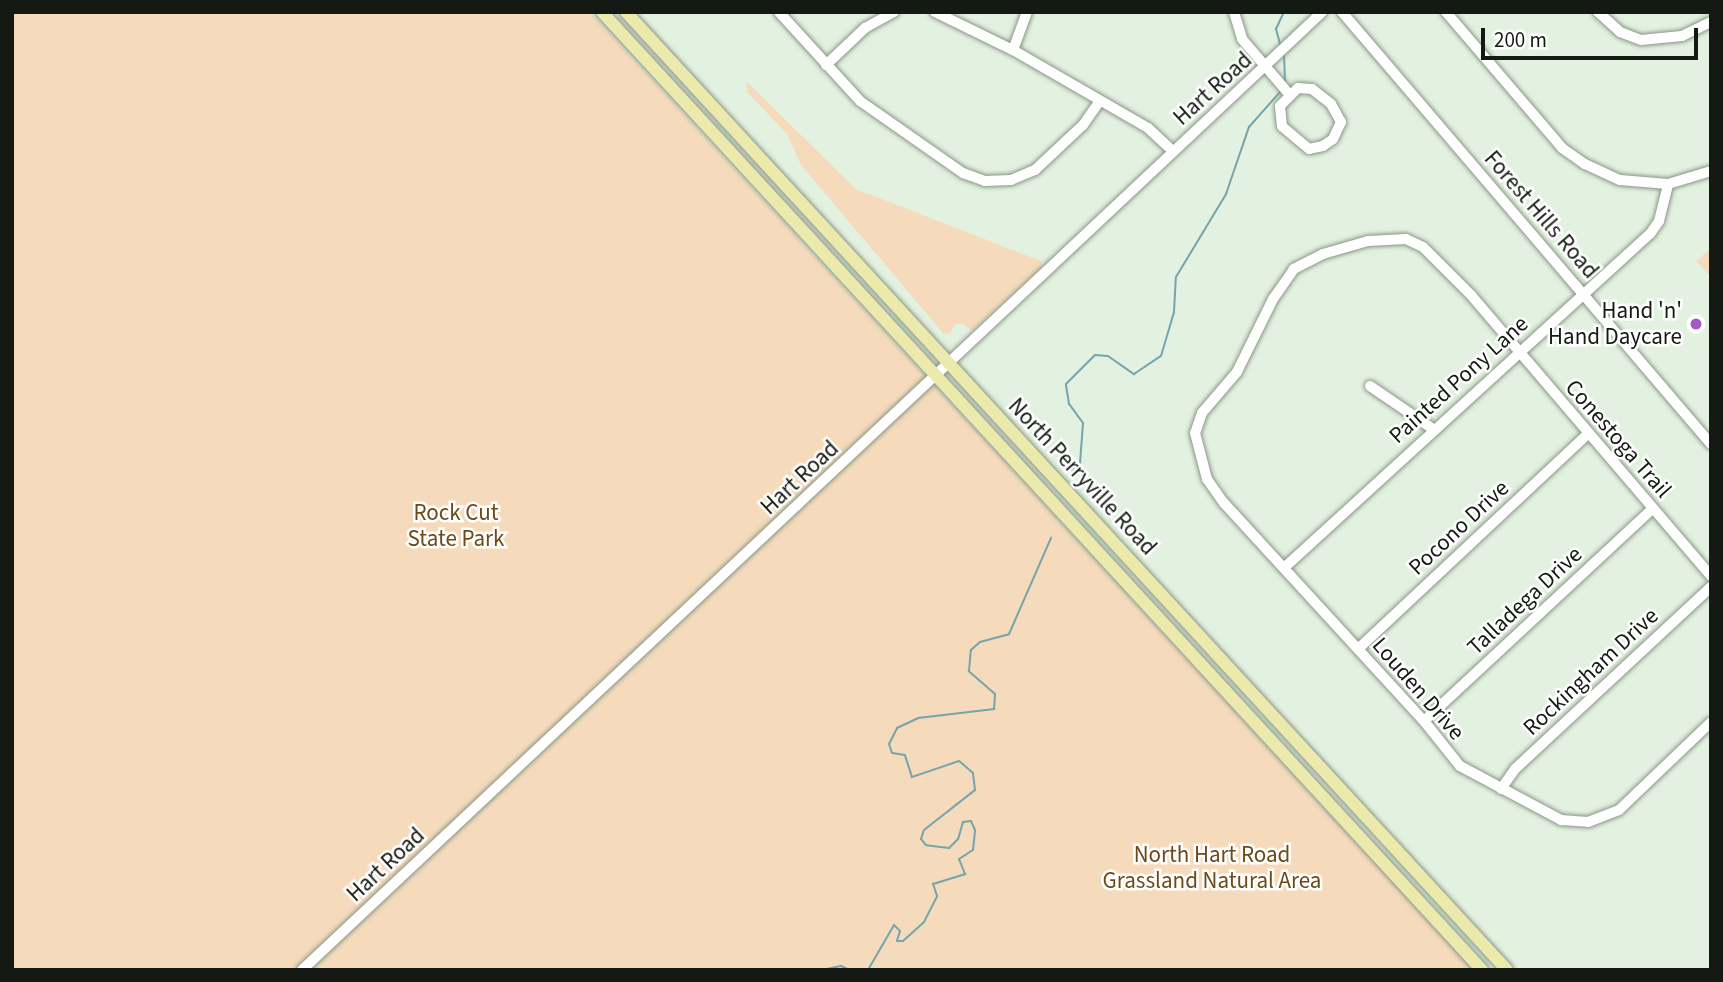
<!DOCTYPE html>
<style>
body{margin:0}
#map{position:relative;width:1723px;height:982px;overflow:hidden;background:#e3f2e0;font-family:"Source Sans 3",sans-serif}
div>[style]{position:absolute}
.green>*{inset:0;background:#f5dbbc}
.stream>*{height:2px;margin:-1px;padding:0 1px;transform-origin:1px;border-radius:1px;background:#76a4ac}
.roads{filter:drop-shadow(0 0 2px #8a9787) drop-shadow(0 0 2px #8a9787)}
.minor>*{height:10px;margin:-5px;padding:0 5px;transform-origin:5px;border-radius:5px;background:#fff}
.major>*{height:12px;margin:-6px;padding:0 6px;transform-origin:6px;border-radius:6px;background:#ece9ad}
.dots>*{width:19px;height:19px;translate:-50% -50%;box-sizing:border-box;border:4px solid #fff;border-radius:50%}
span{translate:-50% -50%;white-space:nowrap;text-align:center;line-height:1.15;-webkit-text-stroke:5px #fff;paint-order:stroke}
.street-label{font-size:23px;color:#141913}
.poi-label{font-size:23px;color:#141913}
.right{translate:-100% -50%;text-align:right}
.park-label{font-size:23px;color:#6e4a18}
.frame{position:absolute;inset:0;border:14px solid #141913;pointer-events:none}
.scale{position:absolute;left:1481px;top:28px;width:217px;height:32px;box-sizing:border-box;border:4px solid #141913;border-top:0;padding-left:9px;font-size:21px;line-height:24px;white-space:nowrap;color:#141913;-webkit-text-stroke:5px #fff;paint-order:stroke}
</style>
<div id="map">
<div class="green">
<i style="clip-path:polygon(12px 12px,590px 12px,1473px 970px,12px 970px)"></i>
<i style="clip-path:polygon(747px 82px,856px 189px,1041px 261px,1042px 267px,972px 331px,963px 324px,955px 324px,950px 334px,943px 333px,801px 165px,787px 134px,747px 92px)"></i>
<i style="clip-path:polygon(1711px 248px,1711px 277px,1696px 261px)"></i>
</div>
<div class="stream">
<i style="left:1280px;top:44px;width:16px;rotate:-105deg"></i>
<i style="left:1276px;top:29px;width:19px;rotate:-65deg"></i>
<i style="left:1284px;top:54px;width:27px;rotate:88deg"></i>
<i style="left:1072px;top:470px;width:11px;rotate:-41deg"></i>
<i style="left:1080px;top:463px;width:40px;rotate:-85.7deg"></i>
<i style="left:1083px;top:423px;width:24px;rotate:-126deg"></i>
<i style="left:1069px;top:404px;width:20px;rotate:-99deg"></i>
<i style="left:1066px;top:384px;width:41px;rotate:-45deg"></i>
<i style="left:1095px;top:355px;width:13px;rotate:4deg"></i>
<i style="left:1108px;top:356px;width:32px;rotate:35deg"></i>
<i style="left:1134px;top:374px;width:32px;rotate:-34deg"></i>
<i style="left:1161px;top:356px;width:46px;rotate:-73.5deg"></i>
<i style="left:1174px;top:312px;width:35px;rotate:-87deg"></i>
<i style="left:1176px;top:277px;width:97px;rotate:-58.9deg"></i>
<i style="left:1226px;top:194px;width:71px;rotate:-71.1deg"></i>
<i style="left:1249px;top:127px;width:48px;rotate:-48.4deg"></i>
<i style="left:822px;top:970px;width:19px;rotate:-12deg"></i>
<i style="left:841px;top:966px;width:10px;rotate:24deg"></i>
<i style="left:868px;top:970px;width:52px;rotate:-60deg"></i>
<i style="left:894px;top:925px;width:8px;rotate:45deg"></i>
<i style="left:900px;top:931px;width:10px;rotate:107deg"></i>
<i style="left:897px;top:941px;width:6px"></i>
<i style="left:903px;top:941px;width:28px;rotate:-42deg"></i>
<i style="left:924px;top:922px;width:29px;rotate:-63deg"></i>
<i style="left:937px;top:896px;width:13px;rotate:-108deg"></i>
<i style="left:933px;top:884px;width:34px;rotate:-17deg"></i>
<i style="left:965px;top:874px;width:16px;rotate:-112deg"></i>
<i style="left:959px;top:859px;width:17px;rotate:-33deg"></i>
<i style="left:973px;top:850px;width:20px;rotate:-84deg"></i>
<i style="left:975px;top:830px;width:10px;rotate:-114deg"></i>
<i style="left:971px;top:821px;width:8px;rotate:173deg"></i>
<i style="left:963px;top:822px;width:18px;rotate:106deg"></i>
<i style="left:958px;top:839px;width:13px;rotate:135deg"></i>
<i style="left:949px;top:848px;width:23px;rotate:-173deg"></i>
<i style="left:926px;top:845px;width:8px;rotate:-130deg"></i>
<i style="left:921px;top:839px;width:9px;rotate:-72deg"></i>
<i style="left:924px;top:830px;width:65px;rotate:-38.1deg"></i>
<i style="left:975px;top:790px;width:17px;rotate:-97deg"></i>
<i style="left:973px;top:773px;width:18px;rotate:-139deg"></i>
<i style="left:959px;top:761px;width:50px;rotate:161.2deg"></i>
<i style="left:912px;top:777px;width:23px;rotate:-108deg"></i>
<i style="left:905px;top:755px;width:13px;rotate:-171deg"></i>
<i style="left:892px;top:753px;width:9px;rotate:-108deg"></i>
<i style="left:889px;top:744px;width:18px;rotate:-63deg"></i>
<i style="left:897px;top:728px;width:23px;rotate:-25deg"></i>
<i style="left:918px;top:718px;width:77px;rotate:-6.8deg"></i>
<i style="left:994px;top:709px;width:15px;rotate:-86deg"></i>
<i style="left:995px;top:694px;width:35px;rotate:-139deg"></i>
<i style="left:969px;top:671px;width:21px;rotate:-85deg"></i>
<i style="left:971px;top:650px;width:12px;rotate:-42deg"></i>
<i style="left:980px;top:642px;width:30px;rotate:-15deg"></i>
<i style="left:1009px;top:634px;width:105px;rotate:-66.4deg"></i>
</div>
<div class="roads">
<div class="minor">
<i style="left:779px;top:12px;width:120px;rotate:47.7deg"></i>
<i style="left:860px;top:101px;width:126px;rotate:35deg"></i>
<i style="left:963px;top:173px;width:23px;rotate:20deg"></i>
<i style="left:985px;top:181px;width:26px;rotate:-2deg"></i>
<i style="left:1011px;top:180px;width:26px;rotate:-23deg"></i>
<i style="left:1035px;top:170px;width:66px;rotate:-43.2deg"></i>
<i style="left:1083px;top:125px;width:29px;rotate:-55deg"></i>
<i style="left:935px;top:12px;width:87px;rotate:26deg"></i>
<i style="left:1013px;top:50px;width:156px;rotate:30deg"></i>
<i style="left:1148px;top:128px;width:34px;rotate:43deg"></i>
<i style="left:1234px;top:12px;width:28px;rotate:73deg"></i>
<i style="left:1242px;top:39px;width:74px;rotate:49.4deg"></i>
<i style="left:1342px;top:12px;width:568px;rotate:49.5deg"></i>
<i style="left:1446px;top:12px;width:179px;rotate:49.5deg"></i>
<i style="left:1562px;top:148px;width:28px;rotate:35deg"></i>
<i style="left:1585px;top:164px;width:38px;rotate:25deg"></i>
<i style="left:1620px;top:180px;width:48px;rotate:4.8deg"></i>
<i style="left:1668px;top:184px;width:45px;rotate:-16.8deg"></i>
<i style="left:1598px;top:12px;width:30px;rotate:42deg"></i>
<i style="left:1620px;top:32px;width:22px;rotate:21deg"></i>
<i style="left:1641px;top:40px;width:41px;rotate:-5.6deg"></i>
<i style="left:1682px;top:36px;width:32px;rotate:-26deg"></i>
<i style="left:1013px;top:50px;width:40px;rotate:-69.8deg"></i>
<i style="left:826px;top:65px;width:54px;rotate:-43.5deg"></i>
<i style="left:865px;top:28px;width:33px;rotate:-29deg"></i>
<i style="left:1298px;top:88px;width:14px;rotate:4deg"></i>
<i style="left:1312px;top:89px;width:24px;rotate:38deg"></i>
<i style="left:1331px;top:104px;width:21px;rotate:61deg"></i>
<i style="left:1341px;top:122px;width:19px;rotate:115deg"></i>
<i style="left:1333px;top:139px;width:12px;rotate:145deg"></i>
<i style="left:1323px;top:146px;width:14px;rotate:168deg"></i>
<i style="left:1309px;top:149px;width:35px;rotate:-140deg"></i>
<i style="left:1282px;top:126px;width:20px;rotate:-96deg"></i>
<i style="left:1280px;top:106px;width:25px;rotate:-45deg"></i>
<i style="left:1370px;top:386px;width:76px;rotate:34.3deg"></i>
<i style="left:1285px;top:567px;width:494px;rotate:-42.4deg"></i>
<i style="left:1650px;top:234px;width:16px;rotate:-55deg"></i>
<i style="left:1659px;top:221px;width:38px;rotate:-76deg"></i>
<i style="left:1711px;top:576px;width:368px;rotate:-130.5deg"></i>
<i style="left:1472px;top:296px;width:69px;rotate:-135deg"></i>
<i style="left:1423px;top:247px;width:19px;rotate:-155deg"></i>
<i style="left:1406px;top:239px;width:38px;rotate:177deg"></i>
<i style="left:1368px;top:241px;width:47px;rotate:163.9deg"></i>
<i style="left:1323px;top:254px;width:33px;rotate:153deg"></i>
<i style="left:1294px;top:269px;width:37px;rotate:125deg"></i>
<i style="left:1273px;top:299px;width:81px;rotate:116.3deg"></i>
<i style="left:1237px;top:372px;width:54px;rotate:130.5deg"></i>
<i style="left:1202px;top:413px;width:21px;rotate:109deg"></i>
<i style="left:1195px;top:433px;width:48px;rotate:75.4deg"></i>
<i style="left:1207px;top:479px;width:29px;rotate:55deg"></i>
<i style="left:1224px;top:503px;width:296px;rotate:47.5deg"></i>
<i style="left:1424px;top:721px;width:58px;rotate:51.3deg"></i>
<i style="left:1460px;top:766px;width:115px;rotate:28.1deg"></i>
<i style="left:1561px;top:820px;width:27px;rotate:4deg"></i>
<i style="left:1588px;top:822px;width:33px;rotate:-21deg"></i>
<i style="left:1619px;top:810px;width:127px;rotate:-43.7deg"></i>
<i style="left:1358px;top:649px;width:313px;rotate:-43.1deg"></i>
<i style="left:1424px;top:721px;width:311px;rotate:-42.9deg"></i>
<i style="left:1501px;top:789px;width:24px;rotate:-55deg"></i>
<i style="left:1515px;top:769px;width:267px;rotate:-42.9deg"></i>
<i style="left:302px;top:970px;width:1399px;rotate:-43.2deg"></i>
</div>
<div class="major">
<i style="left:602px;top:12px;width:1301px;rotate:47.43deg"></i>
<i style="left:626px;top:12px;width:1302px;rotate:47.4deg"></i>
</div>
</div>
<div class="dots">
<i style="left:1696px;top:324px;background:#a458ca"></i>
</div>
<div class="street-label">
<span style="left:1213px;top:89px;rotate:-42deg">Hart Road</span>
<span style="left:1541px;top:215px;rotate:49deg">Forest Hills Road</span>
<span style="left:1459px;top:380px;rotate:-42deg">Painted Pony Lane</span>
<span style="left:1618px;top:439px;rotate:49deg">Conestoga Trail</span>
<span style="left:1082px;top:477px;rotate:47deg">North Perryville Road</span>
<span style="left:800px;top:478px;rotate:-43deg">Hart Road</span>
<span style="left:1459px;top:528px;rotate:-43deg">Pocono Drive</span>
<span style="left:1525px;top:601px;rotate:-43deg">Talladega Drive</span>
<span style="left:1591px;top:672px;rotate:-43deg">Rockingham Drive</span>
<span style="left:1418px;top:689px;rotate:49deg">Louden Drive</span>
<span style="left:386px;top:865px;rotate:-43deg">Hart Road</span>
</div>
<div class="poi-label">
<span class="right" style="left:1682px;top:324px">Hand 'n'<br>Hand Daycare</span>
</div>
<div class="park-label">
<span style="left:456px;top:526px">Rock Cut<br>State Park</span>
<span style="left:1212px;top:868px">North Hart Road<br>Grassland Natural Area</span>
</div>
<div class="frame"></div>
<div class="scale">200 m</div>
</div>
